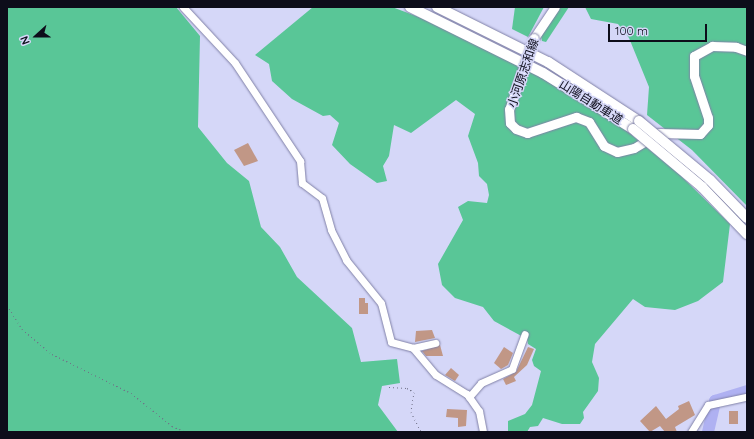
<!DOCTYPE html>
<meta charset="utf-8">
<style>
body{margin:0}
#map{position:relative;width:754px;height:439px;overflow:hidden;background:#d5d7f8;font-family:Quicksand,"Noto Sans JP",sans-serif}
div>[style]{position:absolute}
.green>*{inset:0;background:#59c697}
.river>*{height:12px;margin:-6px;padding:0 6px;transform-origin:6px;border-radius:6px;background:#afb1f2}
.building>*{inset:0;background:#c19786;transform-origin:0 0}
.path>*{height:1px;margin-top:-0.5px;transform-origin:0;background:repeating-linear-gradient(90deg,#6f7087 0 1px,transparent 0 4px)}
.roads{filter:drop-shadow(0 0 1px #8081a7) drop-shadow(0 0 1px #8081a7)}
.minor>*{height:7px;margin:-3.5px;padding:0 3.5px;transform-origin:3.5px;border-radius:3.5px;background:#fff}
.major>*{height:9px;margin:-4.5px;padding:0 4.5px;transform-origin:4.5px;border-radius:4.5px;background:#fff}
.highway>*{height:10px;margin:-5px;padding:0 5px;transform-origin:5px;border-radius:5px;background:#fff}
.bridges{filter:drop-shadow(0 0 1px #8081a7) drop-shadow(0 0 1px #8081a7)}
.major-bridge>*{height:9px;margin:-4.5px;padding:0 4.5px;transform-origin:4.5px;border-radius:4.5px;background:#fff}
.highway-bridge>*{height:10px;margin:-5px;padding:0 5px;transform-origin:5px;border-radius:5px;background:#fff}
span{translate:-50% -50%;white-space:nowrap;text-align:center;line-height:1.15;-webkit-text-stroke:3px #d5d7f8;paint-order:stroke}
.street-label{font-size:12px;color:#0d0d1a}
.frame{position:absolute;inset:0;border:8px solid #0d0d1a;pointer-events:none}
.north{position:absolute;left:16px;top:16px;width:40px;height:40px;-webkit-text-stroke:3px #d5d7f8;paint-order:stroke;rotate:249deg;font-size:11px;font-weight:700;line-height:16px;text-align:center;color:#0d0d1a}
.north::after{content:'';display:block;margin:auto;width:14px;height:18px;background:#0d0d1a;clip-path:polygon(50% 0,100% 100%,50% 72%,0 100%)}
.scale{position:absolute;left:608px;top:24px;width:99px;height:18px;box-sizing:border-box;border:2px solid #0d0d1a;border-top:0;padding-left:5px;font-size:12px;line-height:14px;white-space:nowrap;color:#0d0d1a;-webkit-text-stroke:3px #d5d7f8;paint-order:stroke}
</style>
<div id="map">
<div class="green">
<i style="clip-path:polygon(7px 7px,176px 7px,200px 36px,198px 127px,227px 163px,249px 181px,261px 227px,280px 247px,297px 277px,352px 328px,361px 362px,397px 359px,400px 383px,382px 386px,378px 405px,398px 432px,7px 432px)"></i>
<i style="clip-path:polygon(313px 7px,392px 7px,485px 42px,576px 96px,628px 132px,680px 175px,730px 224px,723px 282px,698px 301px,675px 310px,645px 307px,633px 299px,595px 344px,592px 362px,599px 378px,598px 391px,583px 412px,584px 418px,580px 424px,562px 424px,543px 418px,538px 426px,530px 427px,527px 432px,508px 432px,508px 421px,525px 414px,532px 405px,541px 371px,534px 366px,532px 360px,536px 349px,528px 344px,527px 339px,494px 321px,483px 307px,455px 298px,442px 285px,438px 264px,463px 220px,458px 207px,468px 201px,487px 203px,489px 195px,487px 184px,479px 176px,478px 163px,468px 136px,475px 114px,456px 100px,411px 133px,394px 125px,389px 156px,383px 166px,387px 181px,377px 183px,350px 164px,332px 145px,339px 123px,330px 115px,323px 116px,292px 99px,272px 81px,269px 64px,255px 55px)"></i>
<i style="clip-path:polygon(515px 7px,544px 7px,528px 37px,512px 29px)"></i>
<i style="clip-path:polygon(561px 7px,569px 7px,546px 42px,542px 41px,541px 36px)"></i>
<i style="clip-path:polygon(585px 7px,747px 7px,747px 206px,692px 150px,647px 115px,649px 87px,629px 38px,618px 24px,591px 19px)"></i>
</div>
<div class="river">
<i style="left:708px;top:432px;width:32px;rotate:-77deg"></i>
<i style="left:715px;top:401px;width:34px;rotate:-17deg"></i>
</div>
<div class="building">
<i style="clip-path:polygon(248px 143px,258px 161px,244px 166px,234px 150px)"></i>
<i style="clip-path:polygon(359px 298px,365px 298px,365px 303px,368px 303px,368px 314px,359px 314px)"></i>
<i style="clip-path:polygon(432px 330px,435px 338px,415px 342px,416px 331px)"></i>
<i style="clip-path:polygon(440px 345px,443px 356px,426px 356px,422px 351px)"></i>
<i style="clip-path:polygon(504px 347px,513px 353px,508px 365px,501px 369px,494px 363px)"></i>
<i style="clip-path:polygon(528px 347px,534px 349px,527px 365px,514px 377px,516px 381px,506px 385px,503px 379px,516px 372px)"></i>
<i style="clip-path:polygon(451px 368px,459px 375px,455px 381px,445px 375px)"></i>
<i style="clip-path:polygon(689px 401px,695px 415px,675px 427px,677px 432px,665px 432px,660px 426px,650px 432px,640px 421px,656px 406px,666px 419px,679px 409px,678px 406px)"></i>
<i style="clip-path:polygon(447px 409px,467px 410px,466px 426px,458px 427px,458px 418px,446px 417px)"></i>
<i style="left:729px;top:411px;width:9px;height:13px"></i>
</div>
<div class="path">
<i style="left:7px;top:305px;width:28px;rotate:58deg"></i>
<i style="left:22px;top:329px;width:39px;rotate:40deg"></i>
<i style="left:52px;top:354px;width:88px;rotate:26.3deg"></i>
<i style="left:131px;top:393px;width:53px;rotate:38.8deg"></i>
<i style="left:172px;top:426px;width:15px;rotate:23deg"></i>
<i style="left:389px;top:387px;width:18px;rotate:3deg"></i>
<i style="left:407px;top:388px;width:8px;rotate:30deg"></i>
<i style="left:414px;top:392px;width:20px;rotate:99deg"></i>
<i style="left:411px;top:412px;width:22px;rotate:63deg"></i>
</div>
<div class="roads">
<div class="minor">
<i style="left:183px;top:7px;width:76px;rotate:47.1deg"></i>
<i style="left:235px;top:63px;width:118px;rotate:56.4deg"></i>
<i style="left:300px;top:161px;width:22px;rotate:85deg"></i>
<i style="left:302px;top:183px;width:25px;rotate:37deg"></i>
<i style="left:322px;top:198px;width:33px;rotate:74deg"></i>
<i style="left:331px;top:230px;width:34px;rotate:63deg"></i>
<i style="left:346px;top:260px;width:55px;rotate:50.9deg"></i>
<i style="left:381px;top:303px;width:40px;rotate:75.6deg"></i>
<i style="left:391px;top:342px;width:23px;rotate:15deg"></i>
<i style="left:413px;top:348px;width:35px;rotate:50deg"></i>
<i style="left:436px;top:375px;width:36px;rotate:32deg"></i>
<i style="left:467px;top:394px;width:21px;rotate:55deg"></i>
<i style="left:479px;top:411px;width:21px;rotate:79deg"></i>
<i style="left:413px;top:348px;width:23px;rotate:-13deg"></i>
<i style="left:469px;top:397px;width:18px;rotate:-49deg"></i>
<i style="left:481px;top:383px;width:34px;rotate:-24deg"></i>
<i style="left:512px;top:369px;width:37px;rotate:-70deg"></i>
<i style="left:691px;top:432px;width:32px;rotate:-58deg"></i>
<i style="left:708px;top:405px;width:40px;rotate:-12deg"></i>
</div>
<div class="major">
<i style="left:534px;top:38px;width:37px;rotate:-56deg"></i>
<i style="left:522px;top:72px;width:39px;rotate:109deg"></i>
<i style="left:509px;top:109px;width:14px;rotate:86deg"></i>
<i style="left:510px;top:123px;width:8px;rotate:45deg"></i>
<i style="left:516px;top:129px;width:12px;rotate:20deg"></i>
<i style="left:527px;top:133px;width:52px;rotate:-18.1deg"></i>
<i style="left:576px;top:117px;width:14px;rotate:21deg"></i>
<i style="left:589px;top:122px;width:28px;rotate:58deg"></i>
<i style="left:604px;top:146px;width:14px;rotate:25deg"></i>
<i style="left:617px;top:152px;width:17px;rotate:-13deg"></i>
<i style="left:634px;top:148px;width:29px;rotate:-31deg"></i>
<i style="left:659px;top:133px;width:41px;rotate:1.4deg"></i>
<i style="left:700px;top:134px;width:12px;rotate:-48deg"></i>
<i style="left:708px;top:125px;width:7px;rotate:-90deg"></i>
<i style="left:708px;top:118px;width:44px;rotate:-108.4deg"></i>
<i style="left:694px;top:76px;width:20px;rotate:-90deg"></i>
<i style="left:694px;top:56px;width:21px;rotate:-29deg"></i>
<i style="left:712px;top:46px;width:24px;rotate:2deg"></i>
<i style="left:736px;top:47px;width:12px;rotate:20deg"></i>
</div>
<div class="highway">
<i style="left:410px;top:7px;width:148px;rotate:26.4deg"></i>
<i style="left:543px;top:73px;width:106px;rotate:31.9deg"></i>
<i style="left:437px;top:7px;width:124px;rotate:26.4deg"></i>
<i style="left:548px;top:62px;width:108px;rotate:33deg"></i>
</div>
</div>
<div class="bridges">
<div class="major-bridge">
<i style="left:522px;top:72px;width:36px;rotate:-71deg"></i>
</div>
<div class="highway-bridge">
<i style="left:639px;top:121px;width:92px;rotate:39.7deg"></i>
<i style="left:710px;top:180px;width:53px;rotate:45.8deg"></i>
<i style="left:633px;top:129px;width:90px;rotate:40deg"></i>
<i style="left:702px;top:187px;width:65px;rotate:46.2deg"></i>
</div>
</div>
<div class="street-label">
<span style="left:523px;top:73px;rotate:-71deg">小河原志和線</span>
<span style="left:591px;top:102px;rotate:32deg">山陽自動車道</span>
</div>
<div class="frame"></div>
<div class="north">N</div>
<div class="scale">100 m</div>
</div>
